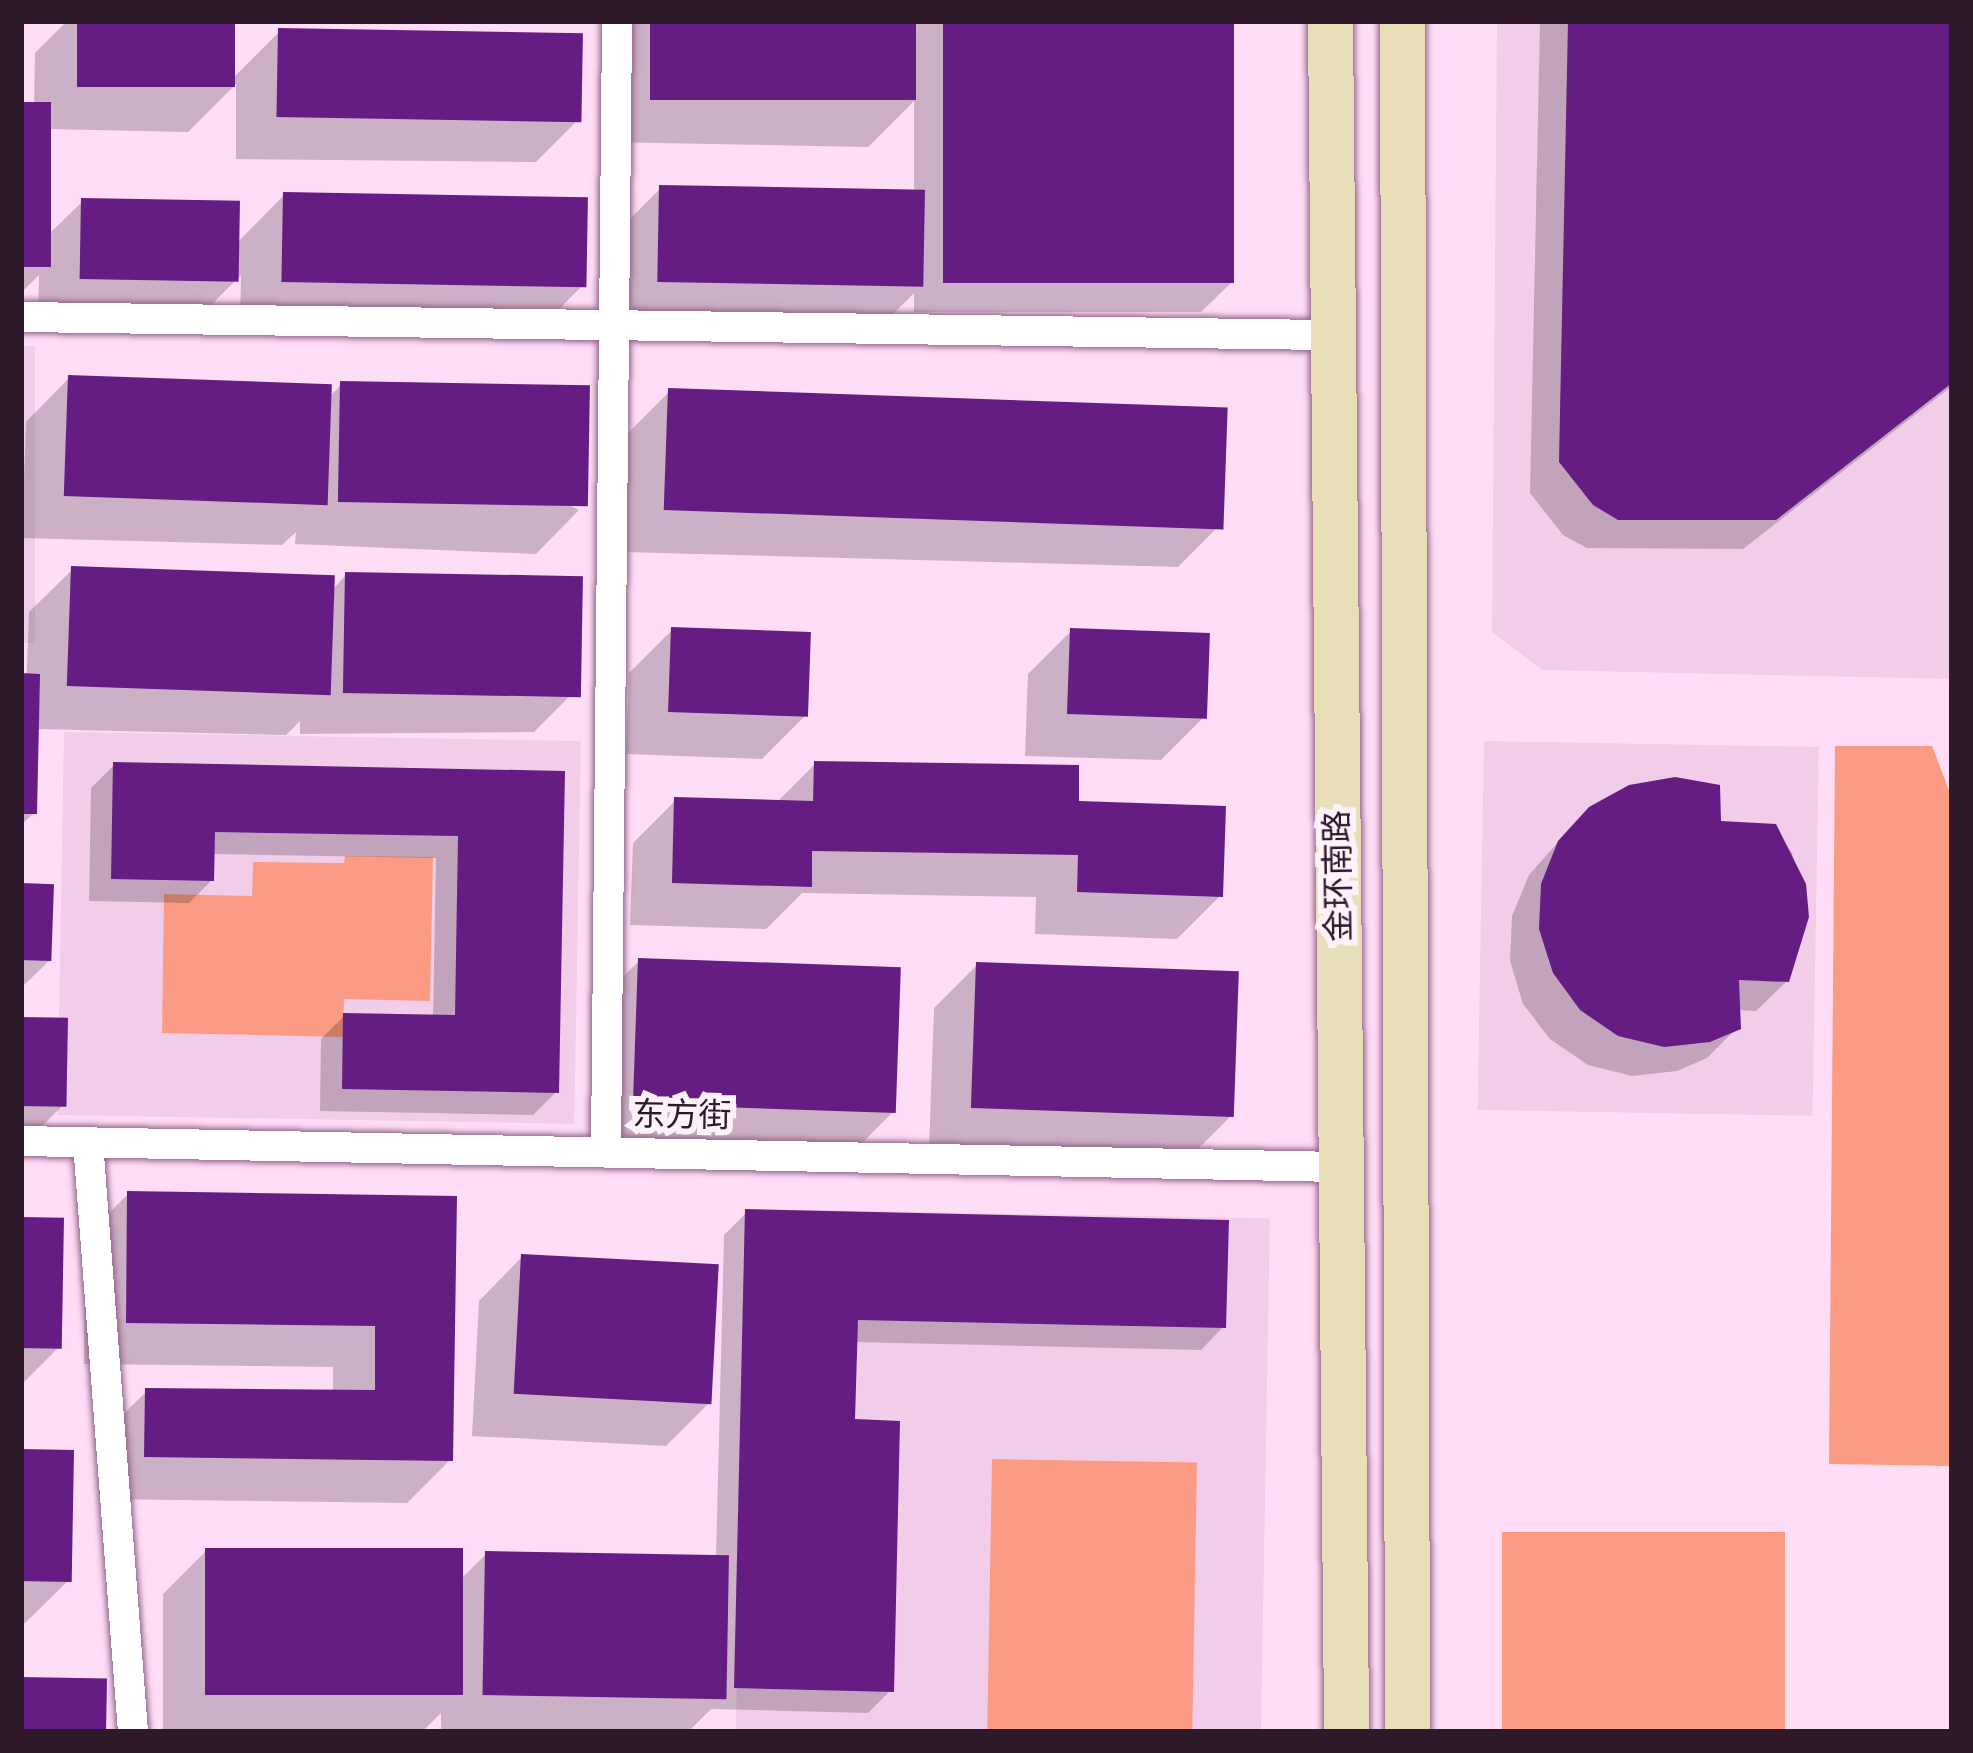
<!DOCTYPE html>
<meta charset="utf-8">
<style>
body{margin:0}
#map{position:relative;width:1973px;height:1753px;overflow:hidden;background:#ffddf7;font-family:Rubik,"Noto Sans SC",sans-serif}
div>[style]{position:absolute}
.built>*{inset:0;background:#f2cdea;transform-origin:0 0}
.green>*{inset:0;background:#fc9b84;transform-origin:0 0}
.shadow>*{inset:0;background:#0003}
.building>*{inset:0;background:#651c83;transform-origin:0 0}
.roads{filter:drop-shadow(0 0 3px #94648a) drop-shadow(0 0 3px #94648a)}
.minor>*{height:30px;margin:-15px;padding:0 15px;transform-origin:15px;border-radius:15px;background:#fff}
.secondary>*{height:45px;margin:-22.5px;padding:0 22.5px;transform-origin:22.5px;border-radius:22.5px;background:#e8dfb8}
span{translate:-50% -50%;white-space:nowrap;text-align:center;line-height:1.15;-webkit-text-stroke:12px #fef2fb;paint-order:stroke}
.street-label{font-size:33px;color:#2d1929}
.frame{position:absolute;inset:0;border:24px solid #2d1929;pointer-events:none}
</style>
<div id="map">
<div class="built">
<i style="clip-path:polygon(1497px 21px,1952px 21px,1952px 679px,1542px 670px,1492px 632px)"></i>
<i style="left:21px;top:346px;width:14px;height:297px"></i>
<i style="left:64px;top:732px;width:517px;height:383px;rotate:1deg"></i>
<i style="left:1484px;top:741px;width:335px;height:369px;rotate:1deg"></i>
<i style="left:745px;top:1209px;width:525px;height:523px;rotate:1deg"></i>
</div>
<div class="green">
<i style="clip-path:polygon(1835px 746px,1932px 746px,1952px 798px,1952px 1466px,1829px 1464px)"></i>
<i style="clip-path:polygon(345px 856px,433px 857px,430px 1001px,344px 999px,343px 1037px,162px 1033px,164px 894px,252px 896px,253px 862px,344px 863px)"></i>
<i style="left:992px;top:1459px;width:205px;height:273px;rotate:1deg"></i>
<i style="left:1502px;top:1532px;width:283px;height:200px"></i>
</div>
<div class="shadow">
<i style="clip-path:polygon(67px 21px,232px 21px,231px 80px,280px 31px,579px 119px,536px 162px,236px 159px,236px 84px,188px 132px,48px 129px,48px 235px,83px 201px,236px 244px,284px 195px,584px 284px,541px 327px,240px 323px,241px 275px,192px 324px,38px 321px,39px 275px,21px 293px,21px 105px,34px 105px,35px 53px)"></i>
<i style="clip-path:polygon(637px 21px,913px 21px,913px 28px,920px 21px,1231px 21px,1232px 282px,1201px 312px,914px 312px,914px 293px,877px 330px,615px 324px,618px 231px,661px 188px,914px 194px,914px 101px,868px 147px,607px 142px,609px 49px)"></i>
<i style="clip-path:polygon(1540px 21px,1952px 21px,1952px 386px,1743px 549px,1587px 548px,1563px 535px,1530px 493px)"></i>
<i style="clip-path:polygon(69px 378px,328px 398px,341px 385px,579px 510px,536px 554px,295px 544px,296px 532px,282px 545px,22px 538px,26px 422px)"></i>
<i style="clip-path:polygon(669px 392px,1221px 524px,1178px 567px,623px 552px,626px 435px)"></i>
<i style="clip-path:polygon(73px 569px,332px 590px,346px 575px,577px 689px,534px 732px,300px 734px,300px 721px,286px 735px,36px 729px,34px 813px,21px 825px,29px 612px)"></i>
<i style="clip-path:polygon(672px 630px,805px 716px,762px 759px,626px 754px,629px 673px)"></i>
<i style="clip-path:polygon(1071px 631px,1204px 717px,1161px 760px,1025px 756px,1028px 674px)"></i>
<i style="clip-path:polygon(815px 764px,1076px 804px,1220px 896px,1177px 939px,1035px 934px,1036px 897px,802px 893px,766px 929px,630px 925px,633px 843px,676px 800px,776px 803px)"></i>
<i style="clip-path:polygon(114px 765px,562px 774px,556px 1092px,533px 1115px,320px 1111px,321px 1039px,344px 1016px,433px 1018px,436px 858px,212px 854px,212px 880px,189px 903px,89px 901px,91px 788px)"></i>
<i style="clip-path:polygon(1718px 824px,1774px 827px,1792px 853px,1806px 917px,1787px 981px,1756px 1011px,1737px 1010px,1738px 1027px,1707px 1058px,1677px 1071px,1632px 1076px,1588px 1065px,1550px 1039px,1523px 1004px,1510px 961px,1512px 916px,1529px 875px,1559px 841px)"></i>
<i style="clip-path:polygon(21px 886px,50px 960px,21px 988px)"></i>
<i style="clip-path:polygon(639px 961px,893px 1112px,850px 1155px,592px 1146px,596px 1004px)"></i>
<i style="clip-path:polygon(977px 965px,1231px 1116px,1188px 1159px,929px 1150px,934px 1008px)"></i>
<i style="clip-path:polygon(21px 1020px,62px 1106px,21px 1147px)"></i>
<i style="clip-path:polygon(128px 1194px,454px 1199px,450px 1460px,407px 1503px,102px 1499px,103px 1434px,147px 1391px,333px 1393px,333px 1367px,84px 1364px,85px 1237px)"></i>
<i style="clip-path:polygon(747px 1212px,1223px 1327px,1201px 1350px,854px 1342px,852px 1422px,891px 1690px,868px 1713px,711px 1709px,688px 1732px,441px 1732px,441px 1713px,422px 1732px,163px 1732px,163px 1594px,206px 1551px,460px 1580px,486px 1554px,716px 1558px,724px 1235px)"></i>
<i style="clip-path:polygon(21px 1220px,58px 1348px,21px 1385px)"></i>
<i style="clip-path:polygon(522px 1257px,709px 1403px,666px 1446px,472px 1436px,479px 1301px)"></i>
<i style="clip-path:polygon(21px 1452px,69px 1580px,25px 1623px,21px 1623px)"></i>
</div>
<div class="building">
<i style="left:77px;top:21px;width:158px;height:66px"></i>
<i style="left:650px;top:21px;width:266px;height:79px"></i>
<i style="left:943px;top:21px;width:291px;height:262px"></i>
<i style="clip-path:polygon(1568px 21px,1952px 21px,1952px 383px,1776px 520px,1618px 520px,1593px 505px,1559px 462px)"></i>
<i style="left:278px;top:28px;width:305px;height:89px;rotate:1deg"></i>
<i style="left:21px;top:102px;width:30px;height:165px"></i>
<i style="left:659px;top:185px;width:266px;height:97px;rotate:1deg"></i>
<i style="left:283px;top:192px;width:305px;height:90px;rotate:1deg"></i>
<i style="left:81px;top:198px;width:159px;height:81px;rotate:1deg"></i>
<i style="left:68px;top:375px;width:264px;height:121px;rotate:2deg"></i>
<i style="left:340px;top:381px;width:250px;height:121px;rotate:1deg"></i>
<i style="left:668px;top:388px;width:560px;height:122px;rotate:2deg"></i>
<i style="left:71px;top:566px;width:264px;height:120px;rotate:2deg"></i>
<i style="left:345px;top:572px;width:238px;height:121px;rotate:1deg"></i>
<i style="left:671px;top:627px;width:140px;height:85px;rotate:2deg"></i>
<i style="left:1070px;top:628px;width:140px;height:86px;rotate:2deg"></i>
<i style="clip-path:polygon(21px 673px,40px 674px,37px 814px,21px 814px)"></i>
<i style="clip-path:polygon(814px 761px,1079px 765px,1079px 801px,1226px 806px,1223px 897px,1077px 892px,1078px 855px,812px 851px,812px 887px,672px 883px,674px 797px,813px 801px)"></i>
<i style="clip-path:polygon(113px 762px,565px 771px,559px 1093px,342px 1089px,343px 1013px,455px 1015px,458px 836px,215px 832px,214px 881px,111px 879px)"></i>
<i style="clip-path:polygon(1675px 777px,1720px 785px,1721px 821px,1776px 824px,1806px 884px,1809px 917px,1789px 982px,1739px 980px,1741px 1029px,1710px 1042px,1664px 1047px,1618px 1036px,1580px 1010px,1553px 973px,1539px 929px,1541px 884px,1558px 841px,1589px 807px,1629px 785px)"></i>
<i style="left:21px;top:883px;width:33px;height:77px;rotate:2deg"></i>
<i style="left:638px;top:958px;width:263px;height:146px;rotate:2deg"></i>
<i style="left:976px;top:962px;width:263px;height:146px;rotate:2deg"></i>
<i style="left:21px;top:1017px;width:47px;height:89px;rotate:1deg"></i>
<i style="clip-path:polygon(127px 1191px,457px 1196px,453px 1461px,144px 1457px,145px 1388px,375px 1390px,375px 1326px,126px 1323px)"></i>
<i style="clip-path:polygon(745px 1209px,1229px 1220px,1226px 1328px,858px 1320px,855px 1419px,900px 1421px,894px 1692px,734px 1688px)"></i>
<i style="left:21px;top:1217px;width:43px;height:131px;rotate:1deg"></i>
<i style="left:521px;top:1254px;width:198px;height:140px;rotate:3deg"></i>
<i style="left:21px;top:1449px;width:53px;height:132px;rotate:1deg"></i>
<i style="left:205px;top:1548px;width:258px;height:147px"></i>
<i style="left:485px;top:1551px;width:244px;height:144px;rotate:1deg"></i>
<i style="left:21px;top:1677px;width:86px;height:55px;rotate:1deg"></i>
</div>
<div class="roads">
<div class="minor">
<i style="left:21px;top:317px;width:1312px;rotate:0.79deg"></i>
<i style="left:21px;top:1141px;width:1319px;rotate:1.13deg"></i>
<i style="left:88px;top:1142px;width:592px;rotate:85.64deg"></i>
<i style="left:606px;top:1149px;width:1128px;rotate:-89.44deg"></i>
</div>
<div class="secondary">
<i style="left:1330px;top:21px;width:1711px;rotate:89.46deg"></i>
<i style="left:1402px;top:21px;width:1711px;rotate:89.83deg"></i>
</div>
</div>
<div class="street-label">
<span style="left:1338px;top:876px;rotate:-91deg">金环南路</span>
<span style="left:682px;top:1115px;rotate:1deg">东方街</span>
</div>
<div class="frame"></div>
</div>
